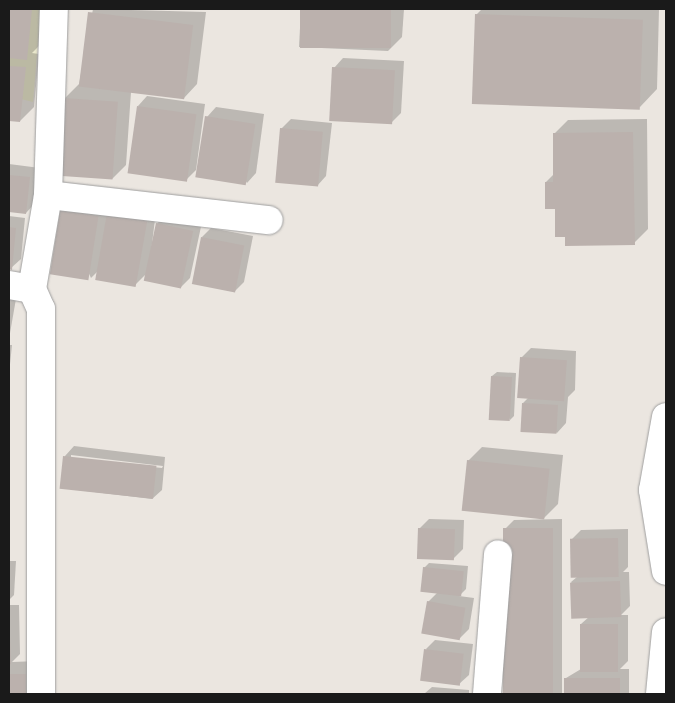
<!DOCTYPE html>
<style>
body{margin:0}
#map{position:relative;width:675px;height:703px;overflow:hidden;background:#ebe6e0;font-family:"DM Sans",sans-serif}
div>[style]{position:absolute}
.farmland>*{inset:0;background:#eae8cc}
.shadow>*{inset:0;background:#0003}
.building>*{inset:0;background:#bbb1ad;transform-origin:0 0}
.roads{filter:drop-shadow(0 0 1px #9e9e9e) drop-shadow(0 0 1px #9e9e9e)}
.minor>*{height:28px;margin:-14px;padding:0 14px;transform-origin:14px;border-radius:14px;background:#fff}
span{translate:-50% -50%;white-space:nowrap;text-align:center;line-height:1.15;-webkit-text-stroke:4.5px #fff;paint-order:stroke}
.frame{position:absolute;inset:0;border:10px solid #1a1a1a;pointer-events:none}
</style>
<div id="map">
<div class="farmland">
<i style="clip-path:polygon(9px 9px,41px 9px,33px 102px,9px 96px)"></i>
</div>
<div class="shadow">
<i style="clip-path:polygon(9px 9px,44px 9px,40px 45px,32px 53px,39px 54px,34px 107px,20px 121px,9px 120px)"></i>
<i style="clip-path:polygon(93px 9px,206px 12px,197px 84px,184px 98px,131px 92px,126px 165px,112px 179px,65px 98px,79px 84px)"></i>
<i style="clip-path:polygon(301px 9px,404px 9px,402px 37px,388px 51px,299px 47px)"></i>
<i style="clip-path:polygon(482px 9px,659px 9px,657px 89px,640px 107px,476px 15px)"></i>
<i style="clip-path:polygon(343px 58px,404px 61px,401px 113px,392px 122px,334px 68px)"></i>
<i style="clip-path:polygon(147px 96px,205px 104px,196px 170px,187px 179px,138px 106px)"></i>
<i style="clip-path:polygon(216px 107px,264px 114px,256px 173px,247px 183px,207px 117px)"></i>
<i style="clip-path:polygon(291px 119px,332px 123px,326px 176px,317px 186px,281px 129px)"></i>
<i style="clip-path:polygon(647px 119px,648px 229px,634px 243px,566px 236px,546px 182px,554px 174px,554px 134px,568px 120px)"></i>
<i style="clip-path:polygon(9px 164px,40px 168px,35px 203px,26px 213px,9px 211px)"></i>
<i style="clip-path:polygon(71px 201px,156px 211px,151px 252px,157px 224px,166px 214px,202px 222px,190px 278px,180px 288px,147px 273px,135px 285px,99px 270px,91px 278px,61px 211px)"></i>
<i style="clip-path:polygon(9px 216px,25px 218px,21px 259px,11px 268px)"></i>
<i style="clip-path:polygon(211px 228px,253px 236px,244px 282px,235px 291px,202px 237px)"></i>
<i style="clip-path:polygon(9px 292px,17px 293px,9px 339px)"></i>
<i style="clip-path:polygon(9px 345px,12px 345px,9px 374px)"></i>
<i style="clip-path:polygon(531px 348px,576px 351px,575px 390px,568px 397px,566px 423px,557px 433px,523px 403px,529px 397px,521px 358px)"></i>
<i style="clip-path:polygon(497px 372px,516px 373px,514px 416px,510px 420px,492px 376px)"></i>
<i style="clip-path:polygon(evenodd,74px 446px,165px 457px,162px 490px,152px 499px,61px 488px,65px 456px,74px 446px,71px 455px,163px 466px,162px 468px,71px 458px,71px 455px)"></i>
<i style="clip-path:polygon(482px 447px,563px 455px,558px 504px,543px 519px,468px 461px)"></i>
<i style="clip-path:polygon(429px 519px,464px 520px,463px 549px,453px 559px,419px 529px)"></i>
<i style="clip-path:polygon(562px 519px,562px 694px,505px 694px,505px 529px,514px 520px)"></i>
<i style="clip-path:polygon(628px 529px,628px 567px,623px 572px,629px 572px,630px 606px,621px 615px,628px 615px,628px 661px,620px 669px,629px 669px,629px 694px,566px 694px,566px 678px,581px 669px,581px 624px,590px 616px,571px 582px,577px 577px,571px 540px,581px 530px)"></i>
<i style="clip-path:polygon(9px 561px,16px 561px,14px 595px,9px 600px)"></i>
<i style="clip-path:polygon(429px 563px,468px 566px,466px 589px,459px 596px,474px 598px,469px 629px,459px 639px,428px 602px,438px 592px,424px 568px)"></i>
<i style="clip-path:polygon(9px 605px,19px 605px,20px 654px,12px 662px,39px 661px,40px 694px,9px 694px)"></i>
<i style="clip-path:polygon(435px 640px,473px 644px,469px 675px,459px 684px,426px 649px)"></i>
<i style="clip-path:polygon(432px 687px,469px 690px,469px 694px,424px 694px)"></i>
</div>
<div class="building">
<i style="clip-path:polygon(9px 9px,32px 9px,27px 60px,9px 58px)"></i>
<i style="left:300px;top:9px;width:91px;height:39px"></i>
<i style="left:88px;top:12px;width:106px;height:75px;rotate:7deg"></i>
<i style="left:475px;top:14px;width:168px;height:90px;rotate:2deg"></i>
<i style="clip-path:polygon(9px 66px,26px 67px,20px 122px,9px 121px)"></i>
<i style="left:332px;top:67px;width:63px;height:54px;rotate:3deg"></i>
<i style="left:64px;top:98px;width:54px;height:78px;rotate:4deg"></i>
<i style="left:137px;top:106px;width:60px;height:68px;rotate:8deg"></i>
<i style="left:205px;top:116px;width:51px;height:62px;rotate:9deg"></i>
<i style="left:280px;top:128px;width:43px;height:55px;rotate:5deg"></i>
<i style="clip-path:polygon(633px 132px,635px 245px,565px 246px,565px 237px,555px 237px,555px 209px,545px 209px,545px 182px,553px 182px,553px 133px)"></i>
<i style="clip-path:polygon(9px 175px,30px 177px,26px 214px,9px 212px)"></i>
<i style="left:60px;top:210px;width:39px;height:65px;rotate:9deg"></i>
<i style="left:107px;top:213px;width:41px;height:68px;rotate:10deg"></i>
<i style="left:156px;top:223px;width:38px;height:59px;rotate:12deg"></i>
<i style="clip-path:polygon(9px 227px,16px 228px,12px 270px,9px 269px)"></i>
<i style="left:201px;top:237px;width:44px;height:48px;rotate:11deg"></i>
<i style="left:520px;top:357px;width:47px;height:41px;rotate:4deg"></i>
<i style="left:491px;top:376px;width:21px;height:44px;rotate:3deg"></i>
<i style="left:522px;top:403px;width:36px;height:29px;rotate:3deg"></i>
<i style="left:63px;top:456px;width:94px;height:33px;rotate:6deg"></i>
<i style="left:467px;top:460px;width:83px;height:51px;rotate:6deg"></i>
<i style="left:418px;top:528px;width:37px;height:31px;rotate:2deg"></i>
<i style="left:553px;top:528px;width:166px;height:50px;rotate:90deg"></i>
<i style="left:618px;top:538px;width:39px;height:48px;rotate:89deg"></i>
<i style="left:423px;top:567px;width:41px;height:25px;rotate:6deg"></i>
<i style="left:620px;top:581px;width:36px;height:50px;rotate:88deg"></i>
<i style="left:427px;top:601px;width:39px;height:33px;rotate:10deg"></i>
<i style="left:580px;top:624px;width:38px;height:48px"></i>
<i style="clip-path:polygon(9px 637px,10px 637px,11px 664px,9px 665px)"></i>
<i style="left:424px;top:649px;width:40px;height:32px;rotate:7deg"></i>
<i style="left:26px;top:674px;width:20px;height:17px;rotate:90deg"></i>
<i style="left:564px;top:678px;width:56px;height:16px"></i>
</div>
<div class="roads">
<div class="minor">
<i style="left:48px;top:195px;width:222px;rotate:6.5deg"></i>
<i style="left:9px;top:285px;width:23px;rotate:10deg"></i>
<i style="left:32px;top:289px;width:22px;rotate:66deg"></i>
<i style="left:41px;top:309px;width:385px;rotate:90deg"></i>
<i style="left:32px;top:289px;width:95px;rotate:-80.3deg"></i>
<i style="left:48px;top:195px;width:186px;rotate:-88.2deg"></i>
<i style="left:666px;top:417px;width:74px;rotate:100.1deg"></i>
<i style="left:653px;top:490px;width:82px;rotate:80.9deg"></i>
<i style="left:487px;top:694px;width:140px;rotate:-85.5deg"></i>
<i style="left:660px;top:694px;width:62px;rotate:-84.5deg"></i>
</div>
</div>
<div class="frame"></div>
</div>
